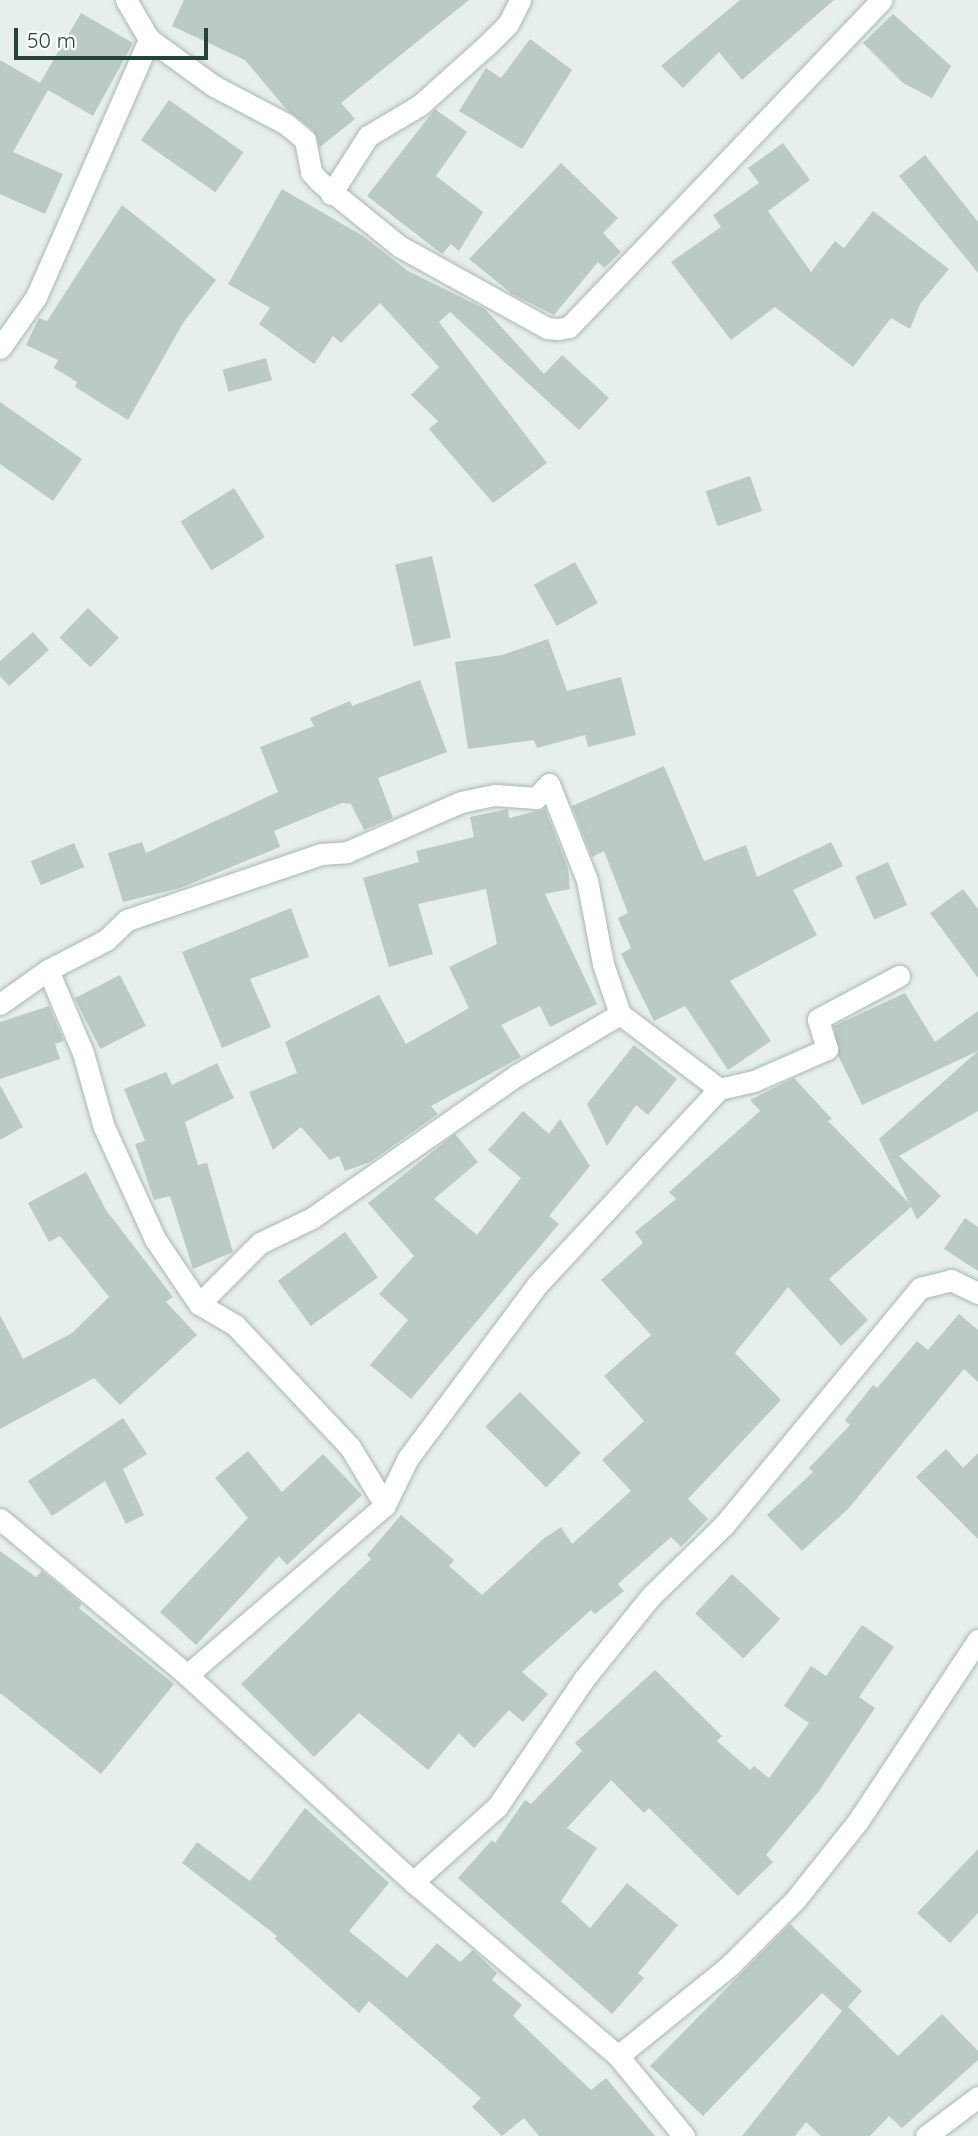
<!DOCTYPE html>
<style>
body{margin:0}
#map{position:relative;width:978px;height:2136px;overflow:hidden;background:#e6efeb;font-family:Quicksand,sans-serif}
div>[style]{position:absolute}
.building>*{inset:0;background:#bbcac4;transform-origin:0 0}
.roads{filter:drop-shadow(0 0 2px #a8b8b2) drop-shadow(0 0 2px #a8b8b2)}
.minor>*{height:21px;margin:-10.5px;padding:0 10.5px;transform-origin:10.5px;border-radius:10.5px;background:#fff}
span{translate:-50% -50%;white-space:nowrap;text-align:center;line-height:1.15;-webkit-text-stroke:6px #f7fbf9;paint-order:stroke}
.scale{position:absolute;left:14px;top:28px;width:194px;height:32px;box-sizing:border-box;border:4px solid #24423a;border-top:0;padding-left:9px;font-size:21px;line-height:24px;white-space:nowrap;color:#24423a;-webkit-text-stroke:5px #f7fbf9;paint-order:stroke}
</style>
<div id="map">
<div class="building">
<i style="clip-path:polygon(184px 0,469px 0,341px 103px,355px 119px,320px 147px,313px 130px,286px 109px,245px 60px,172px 26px)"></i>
<i style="clip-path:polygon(740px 0,834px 0,742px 80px,719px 52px,683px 88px,661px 66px)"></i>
<i style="clip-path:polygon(81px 13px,133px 43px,93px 116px,48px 90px,13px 152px,63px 174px,45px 214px,0 194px,0 60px,40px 83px)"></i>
<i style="clip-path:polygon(893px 14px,951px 66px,932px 98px,903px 83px,863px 43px)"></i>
<i style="clip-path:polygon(530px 39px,572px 70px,522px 149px,459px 111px,486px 68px,501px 78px)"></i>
<i style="left:169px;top:100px;width:91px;height:49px;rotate:35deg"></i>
<i style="clip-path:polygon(435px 109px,467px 132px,436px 176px,483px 212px,459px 251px,451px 244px,442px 254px,367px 196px)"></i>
<i style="clip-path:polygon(783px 143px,810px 180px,768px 211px,811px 272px,835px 241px,844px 248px,873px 211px,949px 269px,920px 304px,910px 329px,891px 318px,853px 367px,775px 307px,731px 340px,671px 262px,721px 227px,713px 215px,759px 183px,748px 168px)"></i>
<i style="clip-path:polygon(925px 155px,978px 222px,978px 273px,899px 176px)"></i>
<i style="clip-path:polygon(561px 163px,618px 218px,603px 233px,621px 252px,604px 268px,598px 262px,554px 315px,512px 294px,469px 259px)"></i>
<i style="clip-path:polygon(282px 189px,363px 236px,408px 271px,485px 309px,544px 374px,562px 355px,609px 398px,579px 430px,450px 312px,439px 322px,547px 463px,493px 503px,429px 429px,438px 421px,411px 395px,439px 367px,380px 303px,341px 343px,333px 336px,314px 364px,259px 324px,270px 308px,228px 284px)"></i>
<i style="clip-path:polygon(122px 205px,216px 280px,183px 323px,128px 420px,75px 387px,77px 382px,54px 368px,58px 360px,26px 345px,39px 318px,47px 321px)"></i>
<i style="left:266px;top:358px;width:23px;height:45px;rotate:75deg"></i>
<i style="clip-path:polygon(0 402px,82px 459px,53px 501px,0 464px)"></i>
<i style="left:750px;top:476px;width:37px;height:47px;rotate:71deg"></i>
<i style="left:234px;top:488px;width:58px;height:63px;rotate:58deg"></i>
<i style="left:432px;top:556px;width:84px;height:38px;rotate:77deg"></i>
<i style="left:575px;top:562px;width:47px;height:47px;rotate:61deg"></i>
<i style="left:88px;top:608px;width:43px;height:41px;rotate:44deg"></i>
<i style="clip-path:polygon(33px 632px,49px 650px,9px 686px,0 676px,0 661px)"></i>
<i style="clip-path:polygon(548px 639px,567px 691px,621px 677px,636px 735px,588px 747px,585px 735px,537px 748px,534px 740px,468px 749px,455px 662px,502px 655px)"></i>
<i style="clip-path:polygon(420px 680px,447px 752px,378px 778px,393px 818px,364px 830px,351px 804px,342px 803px,274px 831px,280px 847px,180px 888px,123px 902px,108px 853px,142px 842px,146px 853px,278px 792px,260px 747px,314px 726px,310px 718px,350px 701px,352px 706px)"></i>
<i style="clip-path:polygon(664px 766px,704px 861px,746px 845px,757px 877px,831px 842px,843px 866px,793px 890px,817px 935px,730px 981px,771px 1041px,728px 1070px,685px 1006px,654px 1021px,621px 954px,631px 948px,618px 918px,628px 913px,604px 851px,592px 857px,572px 806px)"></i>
<i style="clip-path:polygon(508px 809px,509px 818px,545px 809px,568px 868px,570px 889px,545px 894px,597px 1004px,550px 1027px,540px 1006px,501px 1025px,521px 1057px,431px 1106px,438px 1114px,370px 1162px,345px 1171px,339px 1156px,330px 1160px,301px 1127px,273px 1150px,249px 1092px,297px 1073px,285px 1042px,379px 995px,406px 1044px,469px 1008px,449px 967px,497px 944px,486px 889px,418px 904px,433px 954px,389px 967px,363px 878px,419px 862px,416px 851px,474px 837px,470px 817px)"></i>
<i style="left:74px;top:843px;width:26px;height:47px;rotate:67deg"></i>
<i style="left:888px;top:862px;width:47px;height:36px;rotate:66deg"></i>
<i style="clip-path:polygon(963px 889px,978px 909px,978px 978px,930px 913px)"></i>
<i style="clip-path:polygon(291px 908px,309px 957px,250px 979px,271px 1027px,222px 1048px,182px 952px)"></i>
<i style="left:120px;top:975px;width:57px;height:51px;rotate:63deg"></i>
<i style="clip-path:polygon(905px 993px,935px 1042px,978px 1011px,978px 1111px,899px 1156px,941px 1196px,917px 1220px,911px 1207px,829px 1279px,868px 1320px,841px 1346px,788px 1287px,735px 1353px,781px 1400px,688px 1499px,708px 1519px,681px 1547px,671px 1537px,618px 1584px,624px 1591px,595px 1614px,591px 1610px,522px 1672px,548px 1694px,523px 1722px,509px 1710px,474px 1748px,459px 1733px,428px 1770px,359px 1713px,314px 1757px,241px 1684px,371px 1559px,367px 1555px,401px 1515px,454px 1560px,449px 1566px,482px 1595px,543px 1539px,561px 1527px,572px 1544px,631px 1491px,602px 1460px,644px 1421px,604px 1376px,651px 1335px,601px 1280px,643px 1243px,635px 1232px,676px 1199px,669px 1192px,760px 1111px,750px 1100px,794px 1078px,832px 1119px,828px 1121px,909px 1203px,879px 1139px,978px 1051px,862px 1105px,838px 1055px,834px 1026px)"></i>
<i style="clip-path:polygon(49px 1006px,64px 1041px,55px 1044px,60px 1059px,0 1079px,0 1022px)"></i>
<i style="clip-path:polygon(634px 1045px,677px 1079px,648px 1115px,636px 1105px,607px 1146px,587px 1104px)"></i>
<i style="clip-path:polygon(217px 1063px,234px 1098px,185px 1122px,198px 1165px,207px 1163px,233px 1252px,193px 1269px,170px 1196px,154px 1200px,135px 1144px,145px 1141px,124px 1089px,166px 1072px,172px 1085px)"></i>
<i style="clip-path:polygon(0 1085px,23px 1127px,0 1140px)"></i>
<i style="clip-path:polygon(523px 1111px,549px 1134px,560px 1119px,590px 1166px,549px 1216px,559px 1224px,411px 1399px,370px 1365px,408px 1320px,379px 1294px,414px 1256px,368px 1203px,455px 1134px,478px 1162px,434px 1199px,477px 1235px,521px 1178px,488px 1150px)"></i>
<i style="clip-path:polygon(86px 1172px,106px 1210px,173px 1297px,166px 1302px,197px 1335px,120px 1405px,94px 1378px,0 1429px,0 1315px,23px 1359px,72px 1333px,109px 1297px,60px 1236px,49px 1242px,28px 1203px)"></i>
<i style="clip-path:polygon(965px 1218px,978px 1227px,978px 1271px,944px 1249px)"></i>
<i style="left:345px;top:1232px;width:56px;height:83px;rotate:54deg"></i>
<i style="clip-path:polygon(959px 1314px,978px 1330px,978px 1382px,964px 1369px,848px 1509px,802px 1551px,767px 1515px,813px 1472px,809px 1468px,850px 1425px,845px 1420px,873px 1385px,877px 1388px,917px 1341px,928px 1350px)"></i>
<i style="left:520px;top:1392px;width:86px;height:49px;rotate:45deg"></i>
<i style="clip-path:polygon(123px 1418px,147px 1454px,123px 1469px,144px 1515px,126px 1524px,105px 1481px,52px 1516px,28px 1481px)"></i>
<i style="clip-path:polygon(946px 1449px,963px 1468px,978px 1453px,978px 1539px,916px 1477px)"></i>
<i style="clip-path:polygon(248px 1451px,282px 1492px,323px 1454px,362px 1495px,287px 1565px,279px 1556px,196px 1645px,160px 1612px,248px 1518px,215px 1478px)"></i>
<i style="clip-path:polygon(0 1551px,36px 1577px,42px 1571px,82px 1604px,79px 1608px,174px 1684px,101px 1774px,0 1693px)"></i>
<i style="left:732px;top:1574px;width:66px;height:54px;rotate:43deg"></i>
<i style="clip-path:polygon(862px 1625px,894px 1647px,859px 1697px,875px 1708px,819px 1791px,766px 1855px,773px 1862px,738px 1896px,649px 1808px,644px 1813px,611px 1780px,567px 1828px,597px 1848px,561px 1901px,590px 1928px,627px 1883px,678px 1925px,638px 1973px,644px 1978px,612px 2014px,458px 1878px,492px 1840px,495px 1843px,525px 1800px,531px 1804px,582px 1751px,575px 1743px,655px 1670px,722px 1736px,717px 1741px,750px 1770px,754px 1766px,769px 1778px,809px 1723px,784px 1706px,811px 1666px,826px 1676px)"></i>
<i style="clip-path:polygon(305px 1808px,389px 1883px,349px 1931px,407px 1978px,437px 1943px,460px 1962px,473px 1950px,497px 1973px,492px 1980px,522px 2005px,513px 2016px,591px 2090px,606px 2078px,655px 2136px,539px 2136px,524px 2118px,502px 2136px,472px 2107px,481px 2098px,369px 2001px,359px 2013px,275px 1939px,277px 1936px,182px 1863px,197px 1842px,250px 1881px)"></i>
<i style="clip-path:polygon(978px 1849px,978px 1913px,950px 1943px,917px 1913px)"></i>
<i style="clip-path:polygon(790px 1924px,862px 1991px,848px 2007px,898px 2056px,942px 2014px,978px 2051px,978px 2060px,902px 2128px,889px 2116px,870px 2136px,821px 2136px,806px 2122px,795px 2136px,742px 2136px,842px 2011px,822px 1993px,703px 2116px,650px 2066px)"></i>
</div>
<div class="roads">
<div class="minor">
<i style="left:126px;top:0;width:45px;rotate:59.5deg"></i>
<i style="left:149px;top:39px;width:80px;rotate:35.9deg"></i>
<i style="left:214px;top:86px;width:81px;rotate:27.8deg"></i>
<i style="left:286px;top:124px;width:25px;rotate:40deg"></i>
<i style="left:305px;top:140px;width:33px;rotate:79deg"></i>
<i style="left:311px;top:172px;width:13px;rotate:48deg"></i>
<i style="left:320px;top:182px;width:102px;rotate:39deg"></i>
<i style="left:399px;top:246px;width:169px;rotate:29deg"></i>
<i style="left:547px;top:328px;width:11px;rotate:5deg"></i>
<i style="left:558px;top:329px;width:11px;rotate:-10deg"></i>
<i style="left:569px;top:327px;width:452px;rotate:-46.3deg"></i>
<i style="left:331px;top:194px;width:69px;rotate:-57.5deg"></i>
<i style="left:368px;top:136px;width:61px;rotate:-30.8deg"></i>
<i style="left:420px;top:105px;width:91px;rotate:-41.9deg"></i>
<i style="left:488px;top:44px;width:28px;rotate:-45deg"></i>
<i style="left:508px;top:24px;width:27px;rotate:-63deg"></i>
<i style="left:0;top:348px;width:62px;rotate:-54.8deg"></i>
<i style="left:36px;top:297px;width:282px;rotate:-66.3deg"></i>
<i style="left:48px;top:970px;width:90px;rotate:67.1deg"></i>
<i style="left:83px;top:1053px;width:77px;rotate:74.2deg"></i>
<i style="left:104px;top:1127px;width:123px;rotate:65.5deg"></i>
<i style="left:155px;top:1239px;width:78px;rotate:55.9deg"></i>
<i style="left:199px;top:1304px;width:42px;rotate:30.3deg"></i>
<i style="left:235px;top:1325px;width:168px;rotate:46.7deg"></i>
<i style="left:350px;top:1447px;width:68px;rotate:58.9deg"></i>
<i style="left:0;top:1004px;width:59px;rotate:-35.3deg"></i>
<i style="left:48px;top:970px;width:65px;rotate:-27.3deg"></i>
<i style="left:106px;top:940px;width:29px;rotate:-44deg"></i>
<i style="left:127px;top:920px;width:205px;rotate:-18.8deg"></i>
<i style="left:321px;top:854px;width:26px;rotate:-4deg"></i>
<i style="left:347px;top:852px;width:124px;rotate:-23.7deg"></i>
<i style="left:461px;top:802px;width:35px;rotate:-12deg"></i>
<i style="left:495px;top:795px;width:41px;rotate:4.2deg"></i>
<i style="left:536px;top:798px;width:19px;rotate:-47deg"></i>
<i style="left:549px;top:784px;width:103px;rotate:68.4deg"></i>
<i style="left:587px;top:880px;width:86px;rotate:79.2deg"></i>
<i style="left:603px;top:964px;width:53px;rotate:71.2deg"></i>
<i style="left:620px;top:1014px;width:124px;rotate:37.1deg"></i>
<i style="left:199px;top:1304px;width:86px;rotate:-45deg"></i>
<i style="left:260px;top:1243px;width:58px;rotate:-25.7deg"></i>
<i style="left:312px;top:1218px;width:250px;rotate:-34.9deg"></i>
<i style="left:517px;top:1075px;width:120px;rotate:-30.6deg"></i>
<i style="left:0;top:1519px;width:244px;rotate:39.8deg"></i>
<i style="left:187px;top:1675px;width:306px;rotate:42.5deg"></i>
<i style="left:413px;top:1882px;width:269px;rotate:40.3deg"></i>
<i style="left:618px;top:2056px;width:104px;rotate:50.5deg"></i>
<i style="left:187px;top:1675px;width:261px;rotate:-40.6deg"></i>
<i style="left:385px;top:1505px;width:52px;rotate:-63.9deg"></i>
<i style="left:408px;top:1458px;width:214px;rotate:-53.3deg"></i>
<i style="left:536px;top:1286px;width:269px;rotate:-47.1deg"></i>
<i style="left:719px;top:1089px;width:36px;rotate:-13deg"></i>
<i style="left:754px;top:1081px;width:80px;rotate:-23.7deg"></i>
<i style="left:827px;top:1049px;width:31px;rotate:-107deg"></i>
<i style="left:818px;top:1019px;width:92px;rotate:-28deg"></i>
<i style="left:413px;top:1882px;width:113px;rotate:-41.8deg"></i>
<i style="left:497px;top:1807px;width:155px;rotate:-55.8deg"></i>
<i style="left:584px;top:1679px;width:107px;rotate:-51.1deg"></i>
<i style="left:651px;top:1596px;width:102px;rotate:-44.2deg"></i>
<i style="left:724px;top:1525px;width:308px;rotate:-50.4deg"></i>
<i style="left:920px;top:1288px;width:32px;rotate:-14deg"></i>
<i style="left:951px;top:1280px;width:30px;rotate:26deg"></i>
<i style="left:618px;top:2056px;width:141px;rotate:-39deg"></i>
<i style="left:728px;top:1967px;width:95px;rotate:-45deg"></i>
<i style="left:795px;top:1900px;width:101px;rotate:-51.4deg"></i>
<i style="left:858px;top:1821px;width:217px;rotate:-56.5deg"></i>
<i style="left:926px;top:2136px;width:65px;rotate:-36.9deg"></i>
</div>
</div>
<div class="scale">50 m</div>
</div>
